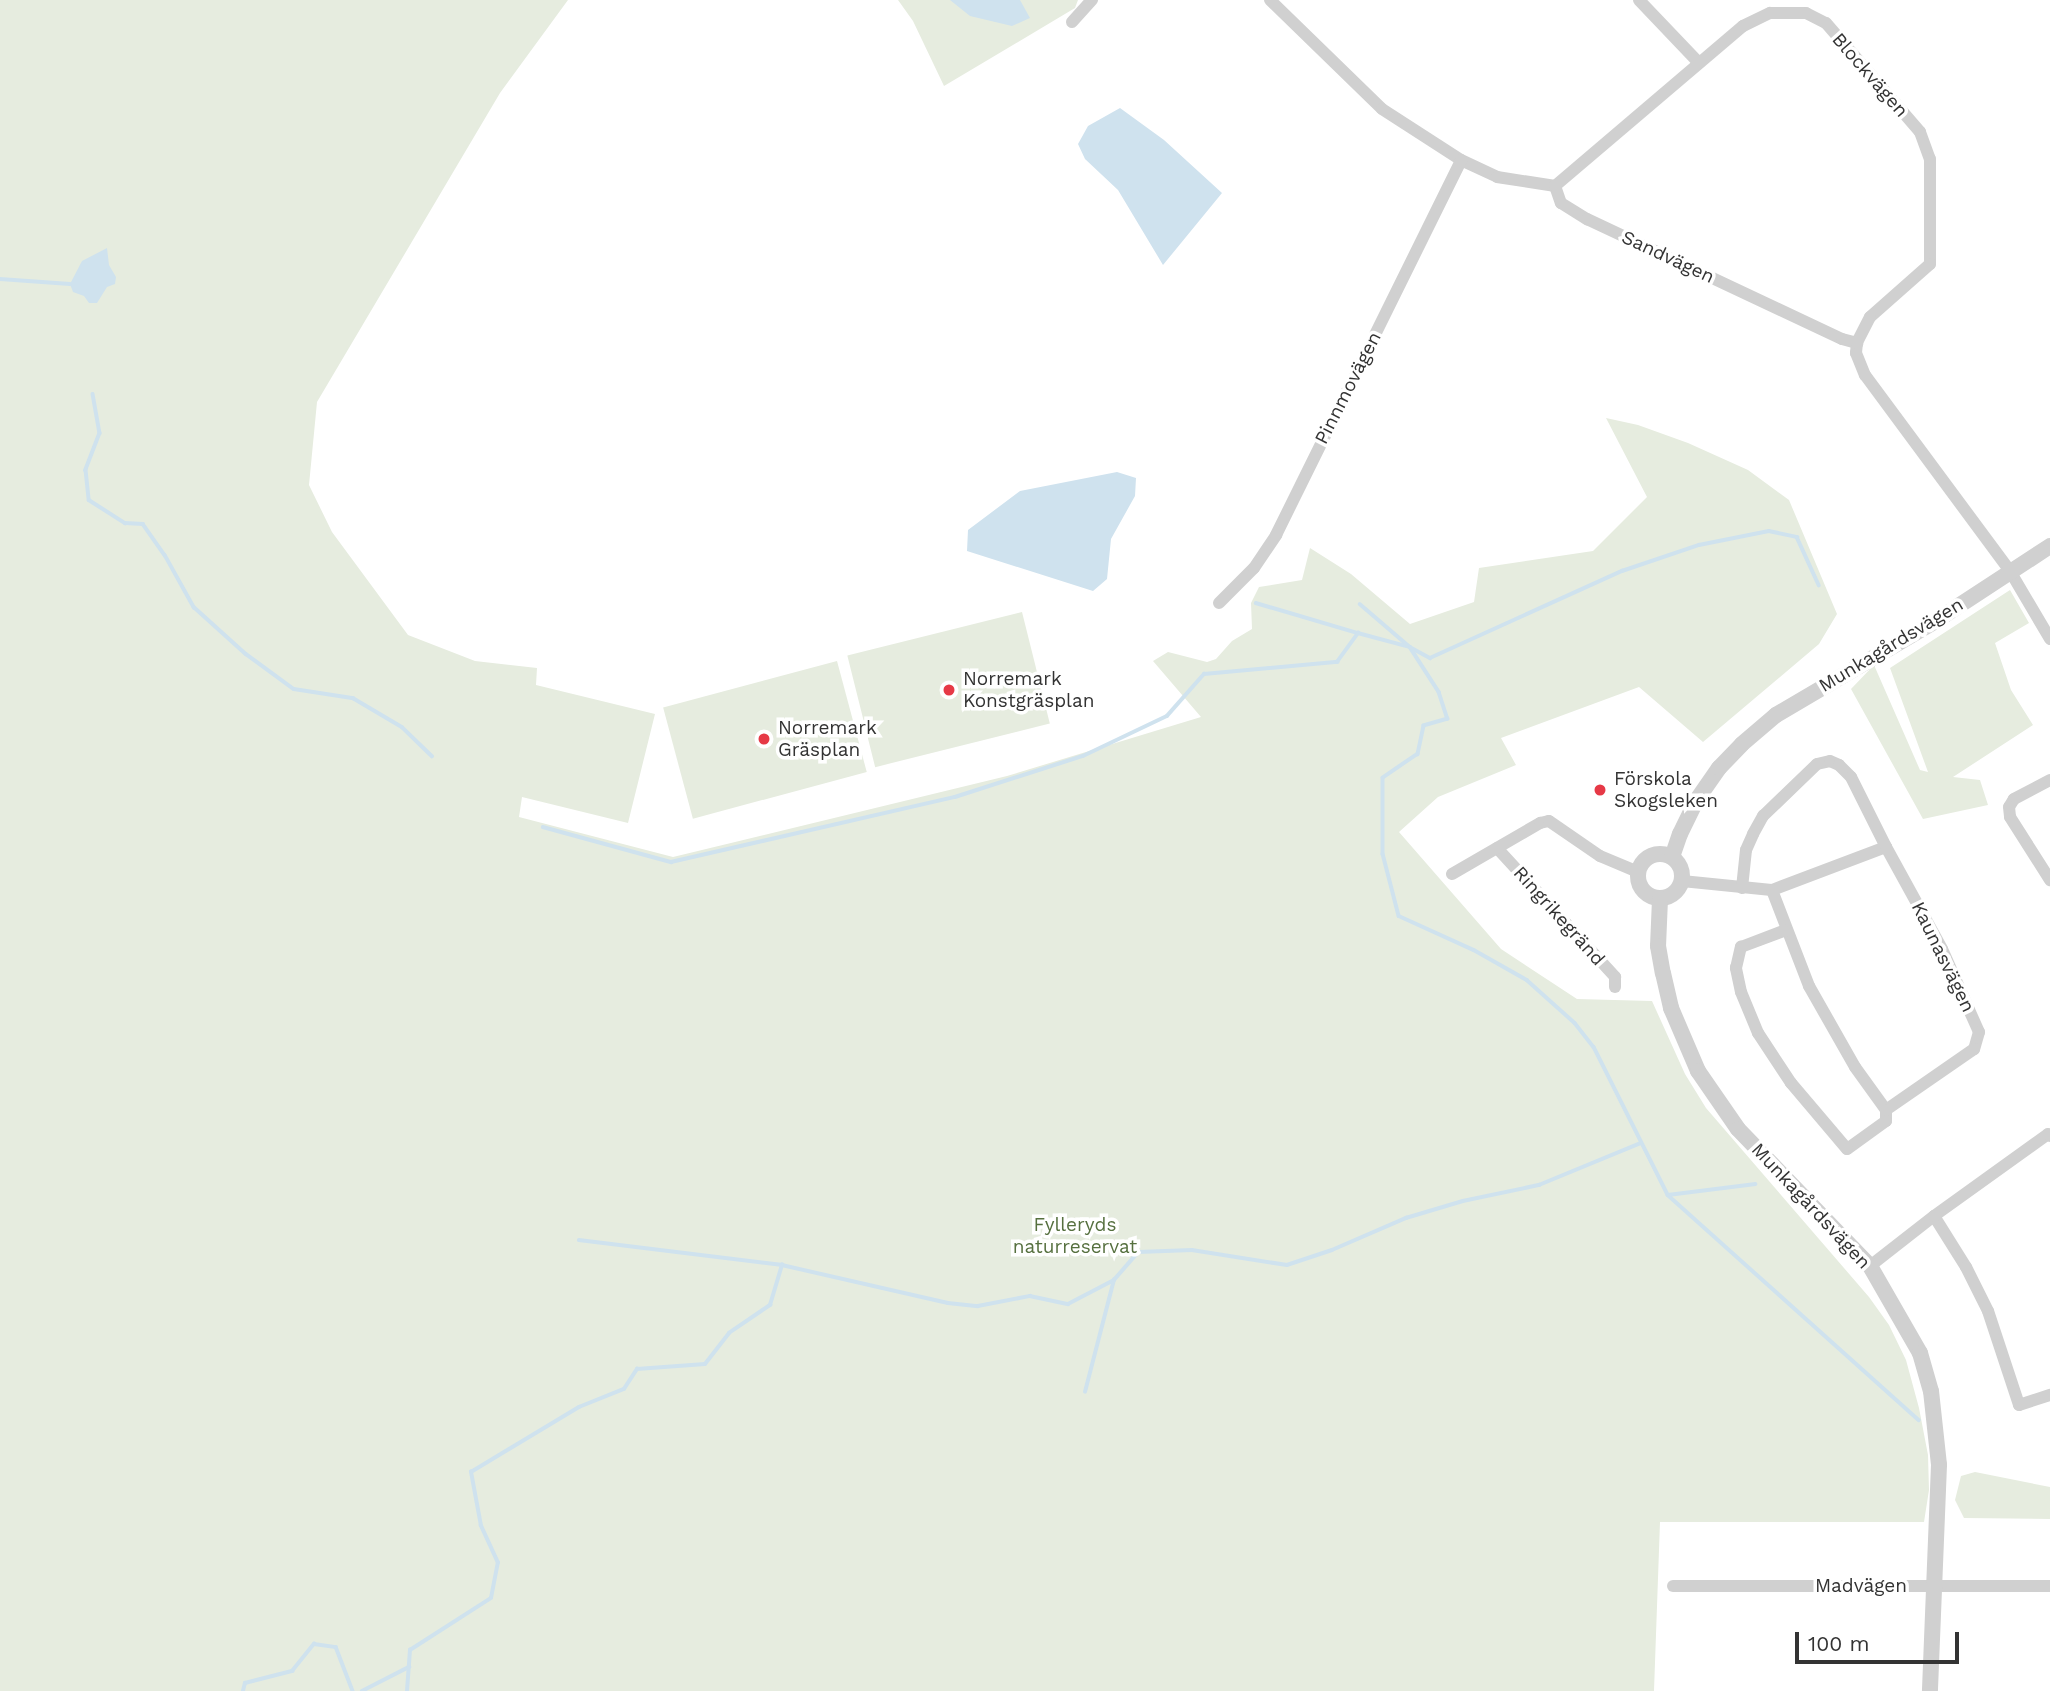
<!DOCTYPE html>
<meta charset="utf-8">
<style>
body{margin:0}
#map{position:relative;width:2050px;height:1691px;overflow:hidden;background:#fff;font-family:"Work Sans",sans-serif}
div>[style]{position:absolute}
.green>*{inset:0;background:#e6ecdf;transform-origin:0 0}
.water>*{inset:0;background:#cfe2ee}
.stream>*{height:3.5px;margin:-1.75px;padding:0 1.75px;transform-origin:1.75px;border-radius:1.75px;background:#cfe2ee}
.minor>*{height:12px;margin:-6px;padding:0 6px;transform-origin:6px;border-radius:6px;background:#d0d0d0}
.tertiary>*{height:16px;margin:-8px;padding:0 8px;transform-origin:8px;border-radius:8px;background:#d0d0d0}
.tertiary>.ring{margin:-8px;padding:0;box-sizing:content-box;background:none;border:16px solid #d0d0d0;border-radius:50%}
.dots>*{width:19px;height:19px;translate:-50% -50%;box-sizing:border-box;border:4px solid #fff;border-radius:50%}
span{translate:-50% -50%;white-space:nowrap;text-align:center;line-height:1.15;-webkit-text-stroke:7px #fff;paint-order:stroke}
.street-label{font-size:19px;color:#333}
.poi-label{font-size:19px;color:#333}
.left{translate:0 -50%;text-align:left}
.park-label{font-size:19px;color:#56703f}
.scale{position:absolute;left:1795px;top:1632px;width:164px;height:32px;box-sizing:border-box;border:4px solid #333;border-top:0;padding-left:9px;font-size:21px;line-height:24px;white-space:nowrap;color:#333;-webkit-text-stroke:5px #fff;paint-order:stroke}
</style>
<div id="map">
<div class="green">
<i style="clip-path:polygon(0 0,568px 0,500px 93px,317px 402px,309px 485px,332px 532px,408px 635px,475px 661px,537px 668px,536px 685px,655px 714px,628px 823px,522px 797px,519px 817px,673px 857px,1007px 776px,1201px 717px,1153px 661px,1168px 652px,1207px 662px,1216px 659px,1232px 641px,1252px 629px,1251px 603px,1259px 587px,1302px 580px,1310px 548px,1351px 574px,1410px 624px,1474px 602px,1479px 568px,1593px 551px,1647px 497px,1606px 418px,1638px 425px,1688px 443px,1748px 470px,1789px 500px,1837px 614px,1819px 644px,1703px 742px,1639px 687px,1501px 738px,1516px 765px,1438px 797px,1399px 832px,1501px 949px,1577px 999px,1652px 1001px,1685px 1074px,1706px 1108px,1869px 1297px,1889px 1325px,1906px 1360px,1919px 1408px,1928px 1455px,1929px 1490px,1924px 1522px,1660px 1522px,1654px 1691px,0 1691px)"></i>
<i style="clip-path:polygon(898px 0,1078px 0,1075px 8px,944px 86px,913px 21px)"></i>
<i style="clip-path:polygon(2010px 590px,2029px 623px,1995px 643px,2011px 690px,2033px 725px,1953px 777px,1980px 780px,1988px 805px,1923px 819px,1851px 689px,1874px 665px,1920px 770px,1928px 772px,1890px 668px)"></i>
<i style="left:1022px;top:612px;width:115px;height:180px;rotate:76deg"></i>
<i style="left:837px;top:661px;width:115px;height:180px;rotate:75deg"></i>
<i style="clip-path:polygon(1975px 1472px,2050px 1487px,2050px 1519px,1964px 1518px,1955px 1500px,1961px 1476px)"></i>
</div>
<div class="water">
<i style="clip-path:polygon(950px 0,1020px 0,1030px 18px,1012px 26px,970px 16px)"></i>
<i style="clip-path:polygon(1120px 108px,1164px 140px,1222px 193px,1163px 265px,1118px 190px,1085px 159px,1078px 144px,1088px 126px)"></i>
<i style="clip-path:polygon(107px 248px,109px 265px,116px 277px,115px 284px,107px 287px,97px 303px,89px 303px,84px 296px,73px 292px,70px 284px,82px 261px)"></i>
<i style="clip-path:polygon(1117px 472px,1136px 478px,1135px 496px,1111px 539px,1107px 579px,1093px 591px,967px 551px,968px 530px,1020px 491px)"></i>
</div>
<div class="stream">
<i style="left:0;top:279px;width:70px;rotate:4.1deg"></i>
<i style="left:93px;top:394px;width:40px;rotate:80deg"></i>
<i style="left:100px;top:433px;width:40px;rotate:111deg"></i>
<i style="left:86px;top:470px;width:30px;rotate:84deg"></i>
<i style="left:89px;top:500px;width:43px;rotate:32.6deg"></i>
<i style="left:125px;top:523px;width:18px;rotate:3deg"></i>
<i style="left:143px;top:524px;width:38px;rotate:55deg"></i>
<i style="left:165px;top:555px;width:60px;rotate:60.9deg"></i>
<i style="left:194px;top:607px;width:70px;rotate:42.1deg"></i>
<i style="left:246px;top:654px;width:59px;rotate:36.1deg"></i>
<i style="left:294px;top:689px;width:60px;rotate:8.7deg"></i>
<i style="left:353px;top:698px;width:57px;rotate:30.6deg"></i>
<i style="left:402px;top:727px;width:42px;rotate:44deg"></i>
<i style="left:1256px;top:603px;width:106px;rotate:16.4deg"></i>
<i style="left:1360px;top:604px;width:66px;rotate:40.7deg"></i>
<i style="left:1410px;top:647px;width:54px;rotate:57.2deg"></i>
<i style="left:1439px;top:692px;width:28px;rotate:72deg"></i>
<i style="left:1448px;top:719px;width:25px;rotate:164deg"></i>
<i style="left:1424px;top:726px;width:29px;rotate:102deg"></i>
<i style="left:1418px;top:754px;width:42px;rotate:145.6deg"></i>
<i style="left:1383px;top:778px;width:76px;rotate:90deg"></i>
<i style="left:1383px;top:854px;width:64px;rotate:75.5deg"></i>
<i style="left:1399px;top:916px;width:82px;rotate:24.4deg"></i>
<i style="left:1474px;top:950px;width:61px;rotate:29.5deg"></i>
<i style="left:1527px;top:980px;width:64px;rotate:41.9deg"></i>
<i style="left:1575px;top:1023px;width:31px;rotate:52deg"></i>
<i style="left:1594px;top:1047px;width:165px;rotate:63.4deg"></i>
<i style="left:1668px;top:1195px;width:337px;rotate:41.9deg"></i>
<i style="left:543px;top:827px;width:133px;rotate:15.3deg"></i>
<i style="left:671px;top:862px;width:291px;rotate:-12.9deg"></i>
<i style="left:955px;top:797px;width:134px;rotate:-17.8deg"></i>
<i style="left:1083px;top:756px;width:93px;rotate:-25.5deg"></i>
<i style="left:1167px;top:716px;width:56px;rotate:-48.6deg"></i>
<i style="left:1204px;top:674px;width:134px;rotate:-5.2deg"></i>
<i style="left:1337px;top:662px;width:36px;rotate:-54deg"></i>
<i style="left:1358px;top:633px;width:54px;rotate:15.1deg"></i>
<i style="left:1410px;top:647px;width:23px;rotate:29deg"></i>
<i style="left:1430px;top:658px;width:211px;rotate:-24.4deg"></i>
<i style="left:1622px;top:571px;width:81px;rotate:-18.7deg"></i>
<i style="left:1699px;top:545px;width:71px;rotate:-11.3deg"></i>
<i style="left:1769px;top:531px;width:29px;rotate:12deg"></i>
<i style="left:1797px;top:537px;width:53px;rotate:65.4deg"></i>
<i style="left:1668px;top:1195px;width:88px;rotate:-7.2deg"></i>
<i style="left:579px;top:1240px;width:205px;rotate:7deg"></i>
<i style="left:782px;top:1265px;width:170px;rotate:12.9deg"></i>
<i style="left:948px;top:1303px;width:30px;rotate:6deg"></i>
<i style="left:978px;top:1306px;width:53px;rotate:-10.9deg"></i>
<i style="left:1030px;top:1296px;width:39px;rotate:12deg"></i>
<i style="left:1068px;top:1304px;width:52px;rotate:-27.6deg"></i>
<i style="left:1114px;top:1280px;width:37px;rotate:-49deg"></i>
<i style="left:1138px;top:1252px;width:54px;rotate:-2.1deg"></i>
<i style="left:1192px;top:1250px;width:96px;rotate:9deg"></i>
<i style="left:1287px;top:1265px;width:47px;rotate:-18.4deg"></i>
<i style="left:1332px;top:1250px;width:81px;rotate:-23.4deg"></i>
<i style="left:1406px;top:1218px;width:59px;rotate:-16.6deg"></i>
<i style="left:1463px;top:1201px;width:78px;rotate:-11.9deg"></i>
<i style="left:1539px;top:1185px;width:110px;rotate:-22.4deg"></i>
<i style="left:1085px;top:1392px;width:116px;rotate:-75.5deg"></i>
<i style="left:243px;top:1691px;width:8px;rotate:-76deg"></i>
<i style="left:245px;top:1683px;width:49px;rotate:-14.3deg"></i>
<i style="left:292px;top:1671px;width:35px;rotate:-51deg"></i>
<i style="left:314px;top:1644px;width:22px;rotate:8deg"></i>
<i style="left:336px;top:1647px;width:47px;rotate:68.9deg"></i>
<i style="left:362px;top:1691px;width:53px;rotate:-27.1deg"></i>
<i style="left:407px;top:1691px;width:41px;rotate:-85.8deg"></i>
<i style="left:410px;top:1650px;width:96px;rotate:-32.7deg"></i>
<i style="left:491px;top:1598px;width:36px;rotate:-79deg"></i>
<i style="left:498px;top:1563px;width:41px;rotate:-114.7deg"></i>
<i style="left:481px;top:1526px;width:55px;rotate:-100.5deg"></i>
<i style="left:471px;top:1472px;width:126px;rotate:-31deg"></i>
<i style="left:579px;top:1407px;width:48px;rotate:-21.8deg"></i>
<i style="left:624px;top:1389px;width:24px;rotate:-57deg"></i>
<i style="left:637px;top:1369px;width:68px;rotate:-4.2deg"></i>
<i style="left:705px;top:1364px;width:39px;rotate:-52deg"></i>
<i style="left:729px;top:1333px;width:50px;rotate:-34.3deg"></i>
<i style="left:770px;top:1305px;width:42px;rotate:-73.3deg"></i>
</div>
<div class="minor">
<i style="left:1270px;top:0;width:156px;rotate:44.2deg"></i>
<i style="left:1382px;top:109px;width:94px;rotate:32.8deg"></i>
<i style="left:1461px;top:160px;width:40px;rotate:25deg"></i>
<i style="left:1497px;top:177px;width:59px;rotate:8.8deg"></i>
<i style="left:1555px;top:186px;width:18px;rotate:71deg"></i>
<i style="left:1561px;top:203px;width:31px;rotate:32deg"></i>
<i style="left:1587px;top:219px;width:282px;rotate:25.2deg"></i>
<i style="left:1842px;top:339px;width:16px;rotate:15deg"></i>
<i style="left:1857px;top:343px;width:10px;rotate:96deg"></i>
<i style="left:1856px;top:353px;width:24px;rotate:68deg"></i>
<i style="left:1865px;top:375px;width:244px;rotate:53.5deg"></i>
<i style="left:2010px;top:571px;width:79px;rotate:59.5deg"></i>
<i style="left:1639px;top:0;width:87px;rotate:46.4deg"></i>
<i style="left:1072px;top:22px;width:30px;rotate:-48deg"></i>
<i style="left:1555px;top:186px;width:247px;rotate:-40.4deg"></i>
<i style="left:1743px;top:26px;width:30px;rotate:-26deg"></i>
<i style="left:1770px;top:13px;width:36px"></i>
<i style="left:1806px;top:13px;width:22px;rotate:27deg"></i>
<i style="left:1826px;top:23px;width:144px;rotate:49.2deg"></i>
<i style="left:1920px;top:132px;width:29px;rotate:70deg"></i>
<i style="left:1930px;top:159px;width:105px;rotate:90deg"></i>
<i style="left:1930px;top:264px;width:80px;rotate:138.5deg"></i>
<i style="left:1870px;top:317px;width:29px;rotate:117deg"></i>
<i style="left:1219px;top:603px;width:49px;rotate:-45deg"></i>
<i style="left:1254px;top:568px;width:40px;rotate:-56deg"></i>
<i style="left:1276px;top:535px;width:418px;rotate:-63.7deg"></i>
<i style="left:2050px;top:780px;width:41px;rotate:152.2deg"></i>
<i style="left:2014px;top:799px;width:9px;rotate:122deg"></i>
<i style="left:2009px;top:807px;width:10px;rotate:84deg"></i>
<i style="left:2010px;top:817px;width:75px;rotate:57.6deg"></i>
<i style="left:1497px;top:848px;width:175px;rotate:47.5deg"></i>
<i style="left:1615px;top:977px;width:10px;rotate:90deg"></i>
<i style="left:1452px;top:874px;width:102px;rotate:-30.1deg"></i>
<i style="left:1540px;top:823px;width:9px;rotate:-13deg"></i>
<i style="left:1549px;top:821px;width:62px;rotate:34.5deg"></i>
<i style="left:1600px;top:856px;width:41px;rotate:22.8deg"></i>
<i style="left:1682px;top:881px;width:90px;rotate:5.7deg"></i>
<i style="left:1772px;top:890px;width:122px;rotate:-20.7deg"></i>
<i style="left:1886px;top:847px;width:116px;rotate:61.2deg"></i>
<i style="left:1942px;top:949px;width:91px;rotate:66deg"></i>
<i style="left:1979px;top:1032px;width:18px;rotate:106deg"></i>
<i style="left:1974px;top:1049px;width:107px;rotate:145.3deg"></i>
<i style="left:1742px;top:888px;width:38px;rotate:-84deg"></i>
<i style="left:1746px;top:850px;width:17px;rotate:-66deg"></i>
<i style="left:1753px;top:834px;width:21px;rotate:-61deg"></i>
<i style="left:1763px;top:816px;width:75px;rotate:-43.9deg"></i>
<i style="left:1817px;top:764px;width:13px;rotate:-13deg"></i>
<i style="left:1830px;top:761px;width:10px;rotate:24deg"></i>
<i style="left:1839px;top:765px;width:17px;rotate:45deg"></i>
<i style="left:1851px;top:777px;width:78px;rotate:63.4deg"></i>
<i style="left:1772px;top:890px;width:103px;rotate:68.9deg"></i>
<i style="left:1809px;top:986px;width:93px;rotate:60.4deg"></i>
<i style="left:1855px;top:1067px;width:53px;rotate:54.2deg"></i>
<i style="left:1886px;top:1110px;width:11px;rotate:90deg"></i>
<i style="left:1886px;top:1121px;width:48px;rotate:144.3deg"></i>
<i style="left:1847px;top:1149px;width:87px;rotate:-130.3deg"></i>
<i style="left:1791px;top:1083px;width:60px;rotate:-123.4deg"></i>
<i style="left:1758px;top:1033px;width:44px;rotate:-112.5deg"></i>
<i style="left:1741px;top:992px;width:25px;rotate:-102deg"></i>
<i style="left:1736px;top:968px;width:22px;rotate:-77deg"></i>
<i style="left:1741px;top:947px;width:48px;rotate:-20.7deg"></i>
<i style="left:1934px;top:1216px;width:60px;rotate:57.9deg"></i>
<i style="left:1966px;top:1267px;width:49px;rotate:63.4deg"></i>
<i style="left:1988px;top:1311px;width:99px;rotate:71.7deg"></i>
<i style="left:2019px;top:1405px;width:33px;rotate:-18deg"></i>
<i style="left:1870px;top:1266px;width:81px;rotate:-38deg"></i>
<i style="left:1934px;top:1216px;width:140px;rotate:-35.7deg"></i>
<i style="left:2048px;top:1134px;width:3px;rotate:45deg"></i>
<i style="left:1673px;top:1586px;width:377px"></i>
</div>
<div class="tertiary">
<i class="ring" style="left:1638px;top:854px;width:28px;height:28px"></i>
<i style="left:1672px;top:857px;width:24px;rotate:-71deg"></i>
<i style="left:1680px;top:834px;width:37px;rotate:-64deg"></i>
<i style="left:1696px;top:801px;width:40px;rotate:-55.1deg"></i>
<i style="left:1719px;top:768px;width:33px;rotate:-46deg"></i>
<i style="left:1742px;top:744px;width:45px;rotate:-40.5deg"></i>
<i style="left:1776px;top:715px;width:187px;rotate:-30.5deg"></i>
<i style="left:1937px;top:620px;width:135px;rotate:-33.2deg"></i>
<i style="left:1660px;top:899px;width:47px;rotate:92.4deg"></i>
<i style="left:1658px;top:946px;width:27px;rotate:80deg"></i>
<i style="left:1663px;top:973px;width:36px;rotate:77deg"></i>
<i style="left:1671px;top:1008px;width:69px;rotate:66.8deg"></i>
<i style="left:1698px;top:1071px;width:70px;rotate:55.4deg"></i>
<i style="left:1738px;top:1129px;width:190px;rotate:46.1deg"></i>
<i style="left:1870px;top:1266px;width:100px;rotate:60.1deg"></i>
<i style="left:1920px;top:1353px;width:40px;rotate:74deg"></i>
<i style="left:1931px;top:1391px;width:74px;rotate:83.8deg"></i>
<i style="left:1939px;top:1465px;width:226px;rotate:92.3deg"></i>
</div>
<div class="dots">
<i style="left:949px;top:690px;background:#e63946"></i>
<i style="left:764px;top:739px;background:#e63946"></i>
<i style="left:1600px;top:790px;background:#e63946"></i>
</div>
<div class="street-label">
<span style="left:1870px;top:75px;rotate:49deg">Blockvägen</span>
<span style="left:1668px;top:257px;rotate:25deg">Sandvägen</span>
<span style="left:1348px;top:388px;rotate:-63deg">Pinnmovägen</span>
<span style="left:1891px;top:645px;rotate:-31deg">Munkagårdsvägen</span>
<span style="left:1559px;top:916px;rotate:48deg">Ringrikegränd</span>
<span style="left:1943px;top:957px;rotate:64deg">Kaunasvägen</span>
<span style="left:1811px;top:1206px;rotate:47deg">Munkagårdsvägen</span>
<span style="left:1861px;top:1586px">Madvägen</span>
</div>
<div class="poi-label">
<span class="left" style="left:963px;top:690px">Norremark<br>Konstgräsplan</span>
<span class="left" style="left:778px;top:739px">Norremark<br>Gräsplan</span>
<span class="left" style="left:1614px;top:790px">Förskola<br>Skogsleken</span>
</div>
<div class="park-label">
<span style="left:1075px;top:1236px">Fylleryds<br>naturreservat</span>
</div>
<div class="scale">100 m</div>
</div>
